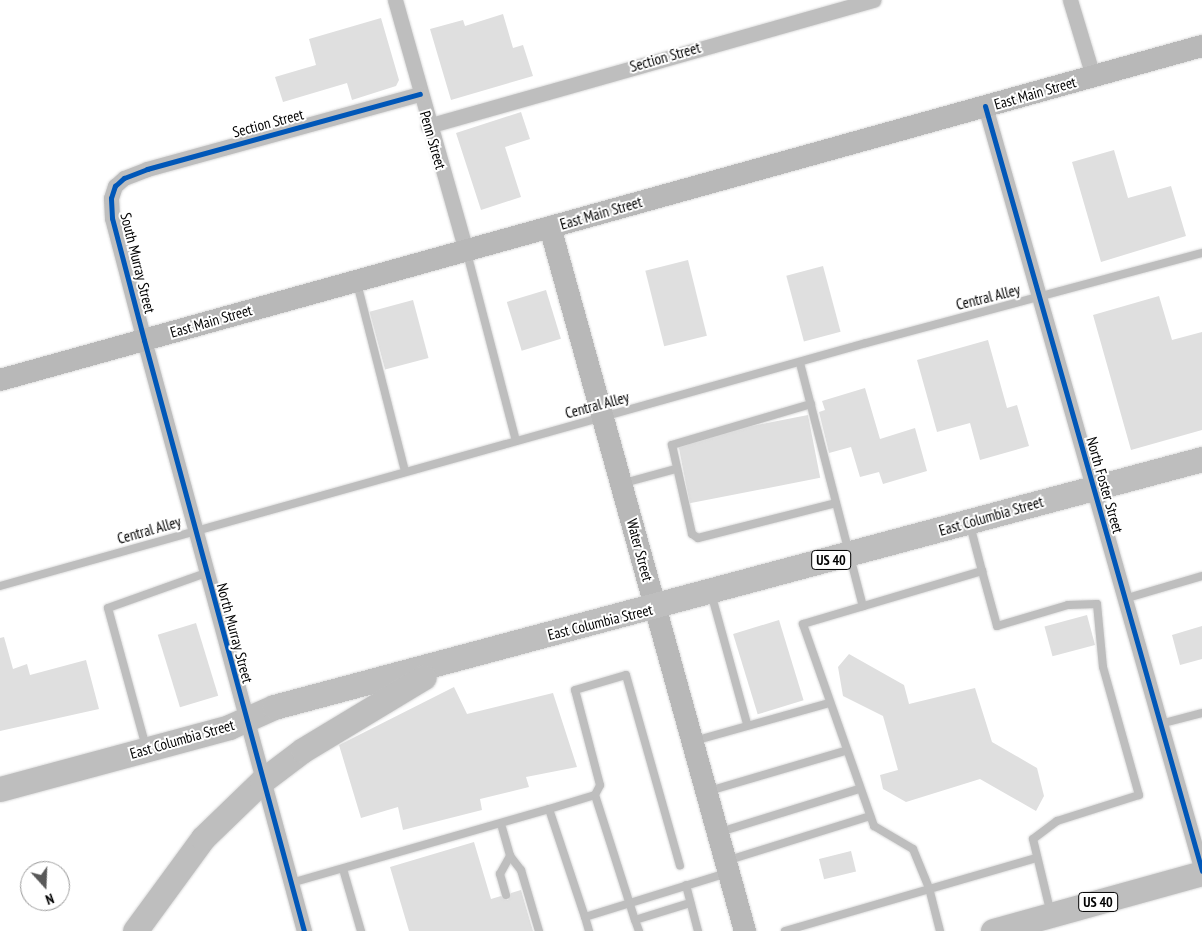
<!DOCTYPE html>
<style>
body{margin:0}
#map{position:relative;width:1202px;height:931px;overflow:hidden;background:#fff;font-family:"PT Sans Narrow",sans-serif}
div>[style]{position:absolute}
.building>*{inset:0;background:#dfdfdf;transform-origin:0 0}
.roads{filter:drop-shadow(0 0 1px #dbdbdb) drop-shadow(0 0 1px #dbdbdb)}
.lane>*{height:8px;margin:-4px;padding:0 4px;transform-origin:4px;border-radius:4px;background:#bebebe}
.street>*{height:15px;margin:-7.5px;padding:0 7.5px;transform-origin:7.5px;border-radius:7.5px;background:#bebebe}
.secondary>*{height:22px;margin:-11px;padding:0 11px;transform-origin:11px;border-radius:11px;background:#b8b8b8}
.primary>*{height:25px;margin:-12.5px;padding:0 12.5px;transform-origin:12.5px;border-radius:12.5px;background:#bebebe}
.cycleway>*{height:5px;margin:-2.5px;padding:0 2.5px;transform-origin:2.5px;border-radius:2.5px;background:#0057b8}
span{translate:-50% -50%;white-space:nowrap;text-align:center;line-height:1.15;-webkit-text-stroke:4px #fff;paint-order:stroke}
.shield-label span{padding:1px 4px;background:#fff;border:1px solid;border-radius:4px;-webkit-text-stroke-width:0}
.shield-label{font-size:14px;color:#000;font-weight:700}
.street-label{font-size:15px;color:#000}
.north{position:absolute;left:20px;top:861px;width:50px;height:50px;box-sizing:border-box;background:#fff;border:1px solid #999;border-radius:50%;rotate:160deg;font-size:14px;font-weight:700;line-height:20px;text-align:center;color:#000}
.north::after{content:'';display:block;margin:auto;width:18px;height:22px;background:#595959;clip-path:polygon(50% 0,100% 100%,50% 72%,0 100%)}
</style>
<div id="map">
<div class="building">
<i style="clip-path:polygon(503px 14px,513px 48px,523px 45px,533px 76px,451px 100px,430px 29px,463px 20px,465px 26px)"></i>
<i style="clip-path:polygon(381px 18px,399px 80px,396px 86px,352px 100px,347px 83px,283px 102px,275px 77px,316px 65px,309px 39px)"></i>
<i style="clip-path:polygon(521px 112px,530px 139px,505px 147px,521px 197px,481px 210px,456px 133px)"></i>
<i style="clip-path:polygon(1114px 150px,1128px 198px,1171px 186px,1186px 236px,1101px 262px,1072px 162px)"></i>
<i style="left:688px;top:260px;width:78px;height:44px;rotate:76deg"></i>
<i style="left:823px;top:266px;width:68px;height:38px;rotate:75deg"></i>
<i style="left:546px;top:290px;width:51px;height:41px;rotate:73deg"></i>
<i style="clip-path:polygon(1159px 296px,1172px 340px,1202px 332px,1202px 430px,1131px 450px,1093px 315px)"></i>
<i style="left:413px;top:300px;width:60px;height:45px;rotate:75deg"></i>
<i style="clip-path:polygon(988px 340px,1007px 408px,1017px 405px,1029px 446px,980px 460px,970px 423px,937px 432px,917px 360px)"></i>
<i style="clip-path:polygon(865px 388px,880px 439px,915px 428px,927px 471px,883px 484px,879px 472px,860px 477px,851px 447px,829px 453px,819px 412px,825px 410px,822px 401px)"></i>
<i style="left:808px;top:415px;width:64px;height:133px;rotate:79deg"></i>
<i style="left:1087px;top:615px;width:31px;height:44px;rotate:75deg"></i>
<i style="left:779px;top:620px;width:84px;height:48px;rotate:73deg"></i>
<i style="left:196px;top:623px;width:76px;height:40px;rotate:73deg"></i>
<i style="clip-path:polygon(1202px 626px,1202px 659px,1180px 665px,1172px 635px)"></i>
<i style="clip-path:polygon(4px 637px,13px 669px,27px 664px,30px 675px,86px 660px,99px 709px,0 731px,0 638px)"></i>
<i style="clip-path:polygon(849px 654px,904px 685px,909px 704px,975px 688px,992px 742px,1037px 768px,1044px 796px,1036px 811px,980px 779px,906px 802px,883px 789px,880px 775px,898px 770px,883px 716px,843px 696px,838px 667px)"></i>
<i style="clip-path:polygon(454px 687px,467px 714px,553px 693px,577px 767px,526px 777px,529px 787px,480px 799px,482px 810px,403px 830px,398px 807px,361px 818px,339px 745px)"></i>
<i style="clip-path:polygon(474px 842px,491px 899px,501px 896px,508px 900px,511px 893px,521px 890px,533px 931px,409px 931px,390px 867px)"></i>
<i style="left:851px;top:851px;width:21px;height:33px;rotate:76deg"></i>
</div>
<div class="roads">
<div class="lane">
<i style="left:467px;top:253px;width:194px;rotate:75.4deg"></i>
<i style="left:357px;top:283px;width:194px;rotate:75.7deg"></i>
<i style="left:800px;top:363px;width:251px;rotate:75.5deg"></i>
<i style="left:811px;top:404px;width:145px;rotate:163.6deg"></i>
<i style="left:672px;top:445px;width:91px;rotate:77.3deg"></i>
<i style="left:692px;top:534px;width:7px;rotate:34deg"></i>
<i style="left:698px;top:538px;width:142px;rotate:-14.2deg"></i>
<i style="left:624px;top:483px;width:54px;rotate:-15.1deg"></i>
<i style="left:970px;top:525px;width:48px;rotate:75.4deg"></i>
<i style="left:0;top:586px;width:899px;rotate:-15.67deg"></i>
<i style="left:866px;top:343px;width:348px;rotate:-15deg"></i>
<i style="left:711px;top:593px;width:136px;rotate:74.6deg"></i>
<i style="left:1124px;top:599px;width:81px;rotate:-16.4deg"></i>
<i style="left:1160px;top:724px;width:43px;rotate:-14.7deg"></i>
<i style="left:694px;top:741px;width:140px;rotate:-15.7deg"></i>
<i style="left:146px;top:747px;width:144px;rotate:-105.3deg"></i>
<i style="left:108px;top:608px;width:104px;rotate:-19.7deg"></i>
<i style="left:709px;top:791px;width:142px;rotate:-16.4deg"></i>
<i style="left:595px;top:795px;width:131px;rotate:72.3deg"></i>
<i style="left:635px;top:920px;width:58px;rotate:-17.2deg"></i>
<i style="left:549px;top:809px;width:48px;rotate:-16.9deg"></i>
<i style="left:595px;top:795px;width:11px;rotate:-63deg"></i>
<i style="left:600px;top:785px;width:98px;rotate:-104.7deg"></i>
<i style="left:575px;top:690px;width:53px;rotate:-16.4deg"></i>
<i style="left:626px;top:675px;width:198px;rotate:74.2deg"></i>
<i style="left:501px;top:824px;width:33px;rotate:74deg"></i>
<i style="left:510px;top:856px;width:18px;rotate:52deg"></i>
<i style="left:521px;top:870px;width:64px;rotate:73.6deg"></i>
<i style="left:720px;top:832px;width:145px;rotate:-17.2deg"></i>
<i style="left:729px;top:860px;width:148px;rotate:-17.3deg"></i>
<i style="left:343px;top:869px;width:65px;rotate:73.8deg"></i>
<i style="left:291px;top:883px;width:268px;rotate:-16deg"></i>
<i style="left:549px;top:809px;width:114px;rotate:71.6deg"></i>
<i style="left:585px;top:917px;width:149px;rotate:-17.2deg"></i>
<i style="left:686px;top:885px;width:48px;rotate:75.4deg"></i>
<i style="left:506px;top:895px;width:22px;rotate:-106deg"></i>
<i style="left:500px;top:874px;width:21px;rotate:-61deg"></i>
<i style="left:585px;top:917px;width:15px;rotate:74deg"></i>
<i style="left:635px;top:920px;width:12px;rotate:70deg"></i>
<i style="left:785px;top:931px;width:262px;rotate:-16.2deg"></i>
<i style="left:940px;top:931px;width:44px;rotate:-104.3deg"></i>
<i style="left:929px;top:888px;width:42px;rotate:-112.3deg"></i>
<i style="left:913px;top:849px;width:45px;rotate:-149.5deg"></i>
<i style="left:874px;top:826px;width:214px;rotate:-109.4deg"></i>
<i style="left:803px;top:624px;width:187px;rotate:-16.5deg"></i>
<i style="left:982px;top:571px;width:57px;rotate:74.7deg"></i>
<i style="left:997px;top:626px;width:74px;rotate:-16.5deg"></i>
<i style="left:1068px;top:605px;width:29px;rotate:-2deg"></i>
<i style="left:1097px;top:604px;width:63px;rotate:84.6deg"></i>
<i style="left:1103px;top:667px;width:133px;rotate:74.3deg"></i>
<i style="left:1139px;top:795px;width:86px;rotate:162.4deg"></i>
<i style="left:1057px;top:821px;width:30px;rotate:143deg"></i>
<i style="left:1033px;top:839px;width:73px;rotate:76.5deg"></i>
</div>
<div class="street">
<i style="left:395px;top:0;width:261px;rotate:74.2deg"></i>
<i style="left:1070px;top:0;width:79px;rotate:73.2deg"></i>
<i style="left:985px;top:106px;width:795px;rotate:74.16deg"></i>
<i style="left:428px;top:126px;width:463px;rotate:-15.8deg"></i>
<i style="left:304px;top:931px;width:612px;rotate:-105.15deg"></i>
<i style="left:144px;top:340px;width:126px;rotate:-104.7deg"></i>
<i style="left:112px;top:218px;width:20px;rotate:-93deg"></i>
<i style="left:111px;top:198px;width:13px;rotate:-72deg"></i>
<i style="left:115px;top:186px;width:12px;rotate:-42deg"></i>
<i style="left:124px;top:178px;width:25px;rotate:-21deg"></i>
<i style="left:147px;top:169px;width:283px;rotate:-15.4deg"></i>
</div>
<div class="secondary">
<i style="left:550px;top:227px;width:731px;rotate:74.52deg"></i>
<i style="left:0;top:380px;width:1248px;rotate:-15.53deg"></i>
</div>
<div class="primary">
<i style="left:0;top:789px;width:237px;rotate:-15.1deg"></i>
<i style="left:229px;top:727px;width:49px;rotate:-24deg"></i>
<i style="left:274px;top:707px;width:961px;rotate:-14.96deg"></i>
<i style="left:135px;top:931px;width:115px;rotate:-53.8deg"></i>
<i style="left:203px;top:838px;width:82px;rotate:-44deg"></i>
<i style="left:262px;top:781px;width:51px;rotate:-37.1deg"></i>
<i style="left:303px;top:750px;width:141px;rotate:-31.1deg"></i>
<i style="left:993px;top:931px;width:217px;rotate:-15.5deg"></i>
</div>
</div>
<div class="cycleway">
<i style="left:985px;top:106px;width:795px;rotate:74.16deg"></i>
<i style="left:304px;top:931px;width:612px;rotate:-105.15deg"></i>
<i style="left:144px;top:340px;width:126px;rotate:-104.7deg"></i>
<i style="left:112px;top:218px;width:20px;rotate:-93deg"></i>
<i style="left:111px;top:198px;width:13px;rotate:-72deg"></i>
<i style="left:115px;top:186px;width:12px;rotate:-42deg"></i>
<i style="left:124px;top:178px;width:25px;rotate:-21deg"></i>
<i style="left:147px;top:169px;width:283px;rotate:-15.4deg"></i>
</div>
<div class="shield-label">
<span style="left:831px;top:560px">US 40</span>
<span style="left:1098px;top:902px">US 40</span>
</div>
<div class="street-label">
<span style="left:665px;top:57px;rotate:-16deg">Section Street</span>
<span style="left:1035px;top:93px;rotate:-16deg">East Main Street</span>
<span style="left:268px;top:123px;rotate:-15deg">Section Street</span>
<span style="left:433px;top:140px;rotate:74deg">Penn Street</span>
<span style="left:601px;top:213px;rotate:-16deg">East Main Street</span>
<span style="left:138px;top:263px;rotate:76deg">South Murray Street</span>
<span style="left:988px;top:297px;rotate:-14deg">Central Alley</span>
<span style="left:211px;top:321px;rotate:-16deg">East Main Street</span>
<span style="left:597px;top:405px;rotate:-15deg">Central Alley</span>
<span style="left:1105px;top:485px;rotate:74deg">North Foster Street</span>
<span style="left:991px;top:516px;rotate:-16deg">East Columbia Street</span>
<span style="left:149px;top:530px;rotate:-16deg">Central Alley</span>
<span style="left:640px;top:550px;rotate:75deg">Water Street</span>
<span style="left:600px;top:622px;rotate:-14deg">East Columbia Street</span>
<span style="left:235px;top:633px;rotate:75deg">North Murray Street</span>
<span style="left:182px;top:739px;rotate:-16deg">East Columbia Street</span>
</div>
<div class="north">N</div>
</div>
